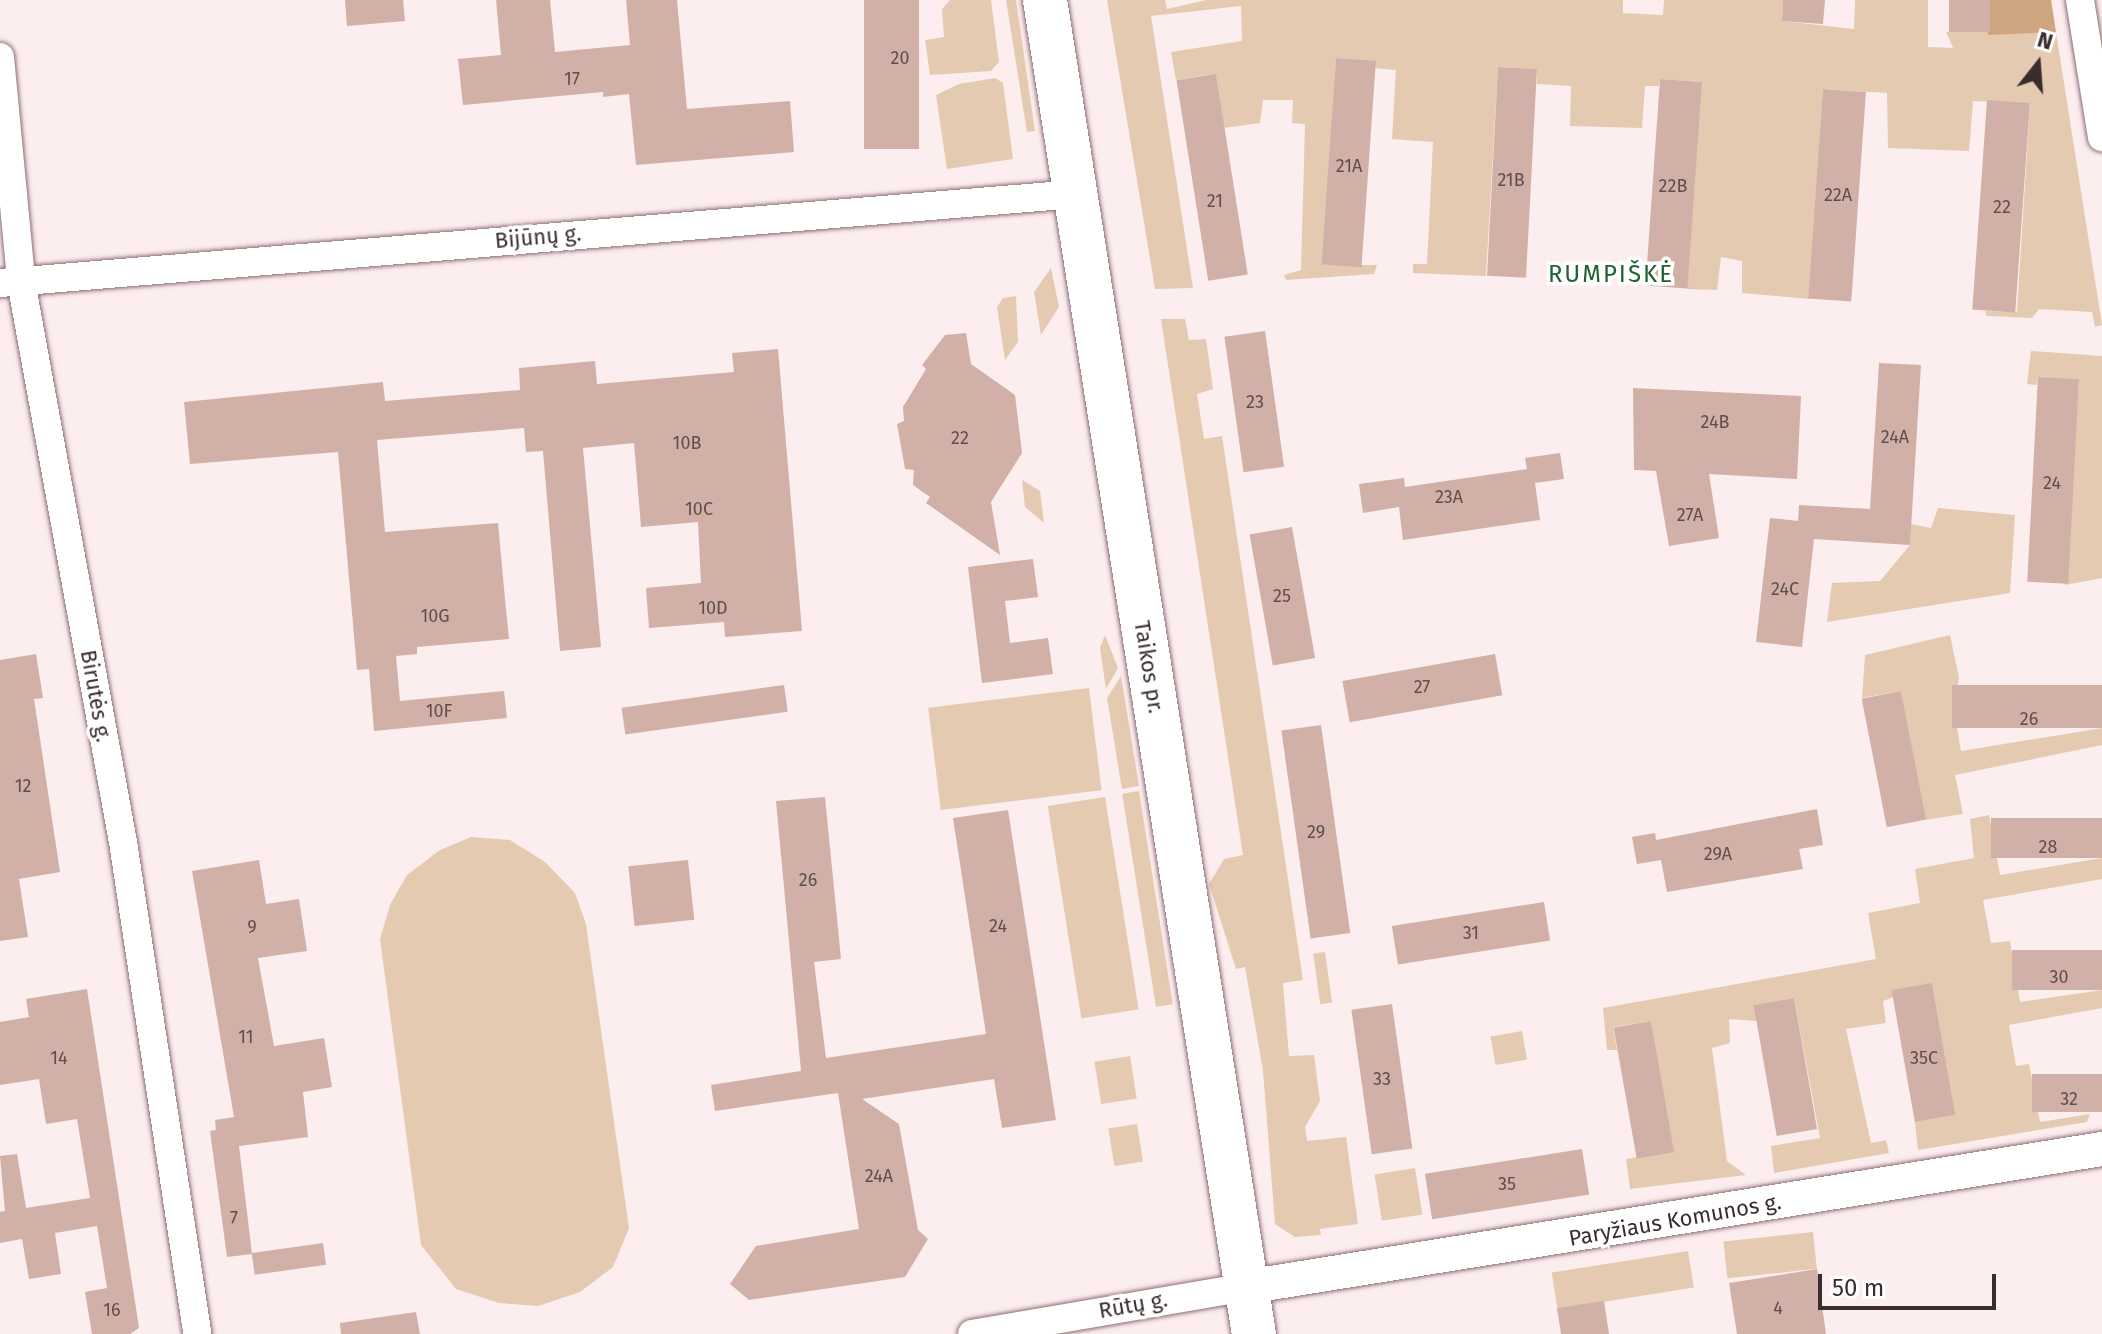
<!DOCTYPE html>
<meta charset="utf-8">
<style>
body{margin:0}
#map{position:relative;width:2102px;height:1334px;overflow:hidden;background:#fcedef;font-family:"Fira Sans",sans-serif}
div>[style]{position:absolute}
.green>*{inset:0;background:#e4cab1;transform-origin:0 0}
.forest>*{inset:0;background:#cea57e}
.building>*{inset:0;background:#d1b0a7;transform-origin:0 0}
.roads{filter:drop-shadow(0 0 2px #8e6e73) drop-shadow(0 0 2px #8e6e73)}
.minor>*{height:28px;margin:-14px;padding:0 14px;transform-origin:14px;border-radius:14px;background:#fff}
.tertiary>*{height:34px;margin:-17px;padding:0 17px;transform-origin:17px;border-radius:17px;background:#fff}
.primary>*{height:44px;margin:-22px;padding:0 22px;transform-origin:22px;border-radius:22px;background:#fff}
span{translate:-50% -50%;white-space:nowrap;text-align:center;line-height:1.15;-webkit-text-stroke:7px #fff;paint-order:stroke}
.number-label{font-size:18px;color:#604e4d}
.number-label span{-webkit-text-stroke-width:0}
.street-label{font-size:22px;color:#3a2d2f}
.neighbourhood-label{font-size:24px;color:#1f6133;letter-spacing:2px}
.north{position:absolute;left:1998px;top:24px;width:80px;height:80px;-webkit-text-stroke:6px #fff;paint-order:stroke;rotate:17deg;font-size:22px;font-weight:700;line-height:32px;text-align:center;color:#3a2d2f}
.north::after{content:'';display:block;margin:auto;width:28px;height:36px;background:#3a2d2f;clip-path:polygon(50% 0,100% 100%,50% 72%,0 100%)}
.scale{position:absolute;left:1818px;top:1274px;width:178px;height:36px;box-sizing:border-box;border:4px solid #3a2d2f;border-top:0;padding-left:10px;font-size:24px;line-height:28px;white-space:nowrap;color:#3a2d2f;-webkit-text-stroke:6px #fff;paint-order:stroke}
</style>
<div id="map">
<div class="green">
<i style="clip-path:polygon(950px 0,991px 0,999px 62px,991px 71px,930px 75px,925px 40px,944px 37px,942px 9px)"></i>
<i style="clip-path:polygon(1006px 0,1016px 0,1035px 131px,1027px 132px)"></i>
<i style="clip-path:polygon(1107px 0,1165px 0,1167px 9px,1206px 0,1623px 0,1623px 13px,1663px 15px,1664px 0,1783px 0,1782px 21px,1854px 29px,1855px 0,1928px 0,1928px 47px,1953px 48px,1946px 32px,2056px 32px,2102px 325px,2095px 327px,2092px 312px,2039px 309px,2032px 318px,1987px 316px,1985px 311px,2017px 312px,2030px 103px,1973px 101px,1969px 151px,1888px 148px,1887px 93px,1823px 89px,1810px 299px,1742px 293px,1742px 261px,1721px 257px,1717px 290px,1687px 289px,1701px 82px,1660px 79px,1659px 86px,1645px 86px,1642px 128px,1570px 126px,1571px 86px,1537px 84px,1537px 69px,1498px 67px,1486px 276px,1413px 273px,1413px 264px,1427px 264px,1433px 142px,1392px 139px,1396px 70px,1375px 68px,1375px 61px,1336px 58px,1324px 265px,1377px 265px,1374px 274px,1286px 280px,1284px 275px,1301px 270px,1305px 124px,1292px 123px,1293px 100px,1263px 100px,1260px 123px,1224px 128px,1216px 74px,1176px 80px,1171px 52px,1242px 41px,1241px 6px,1151px 16px,1193px 288px,1155px 289px)"></i>
<i style="clip-path:polygon(995px 78px,1003px 83px,1013px 159px,947px 169px,936px 95px,959px 84px)"></i>
<i style="clip-path:polygon(1051px 268px,1059px 307px,1041px 335px,1034px 292px)"></i>
<i style="clip-path:polygon(1016px 296px,1018px 342px,1005px 360px,997px 307px,1003px 298px)"></i>
<i style="clip-path:polygon(1161px 319px,1185px 319px,1189px 340px,1206px 339px,1213px 389px,1197px 394px,1204px 439px,1222px 436px,1303px 980px,1283px 983px,1289px 1056px,1314px 1055px,1320px 1101px,1305px 1127px,1307px 1141px,1346px 1137px,1358px 1224px,1320px 1229px,1321px 1235px,1295px 1237px,1275px 1224px,1263px 1071px,1245px 967px,1236px 969px,1209px 884px,1224px 859px,1243px 855px)"></i>
<i style="clip-path:polygon(2031px 351px,2102px 356px,2102px 578px,2065px 585px,2079px 380px,2038px 377px,2037px 385px,2027px 384px)"></i>
<i style="clip-path:polygon(1022px 480px,1040px 491px,1044px 523px,1025px 507px)"></i>
<i style="clip-path:polygon(1938px 508px,2015px 515px,2010px 593px,1827px 622px,1832px 583px,1880px 581px,1910px 545px,1911px 524px,1931px 528px)"></i>
<i style="clip-path:polygon(1105px 635px,1118px 668px,1106px 689px,1100px 648px)"></i>
<i style="clip-path:polygon(1950px 635px,1959px 678px,1954px 710px,1961px 751px,2102px 728px,2102px 745px,1955px 775px,1963px 814px,1925px 820px,1901px 691px,1862px 698px,1865px 655px)"></i>
<i style="clip-path:polygon(1121px 676px,1139px 786px,1122px 789px,1107px 698px)"></i>
<i style="left:1089px;top:688px;width:103px;height:162px;rotate:83deg"></i>
<i style="left:1139px;top:791px;width:216px;height:17px;rotate:81deg"></i>
<i style="left:1105px;top:797px;width:215px;height:58px;rotate:81deg"></i>
<i style="clip-path:polygon(1989px 815px,2000px 875px,2102px 858px,2102px 879px,1983px 900px,1991px 943px,2010px 941px,2020px 1002px,2102px 990px,2102px 1008px,2009px 1025px,2016px 1066px,2029px 1064px,2040px 1122px,2090px 1114px,2087px 1122px,1918px 1150px,1915px 1122px,1955px 1115px,1932px 983px,1883px 1001px,1886px 1023px,1846px 1029px,1871px 1143px,1886px 1140px,1889px 1153px,1774px 1173px,1771px 1146px,1820px 1138px,1794px 998px,1755px 1005px,1757px 1021px,1729px 1019px,1730px 1043px,1712px 1048px,1727px 1161px,1746px 1175px,1630px 1189px,1626px 1159px,1673px 1151px,1651px 1021px,1613px 1027px,1617px 1050px,1607px 1050px,1603px 1008px,1876px 959px,1868px 913px,1920px 903px,1915px 869px,1974px 858px,1970px 819px)"></i>
<i style="clip-path:polygon(471px 837px,510px 840px,545px 862px,575px 893px,586px 924px,629px 1228px,613px 1267px,580px 1292px,538px 1306px,499px 1303px,456px 1289px,421px 1245px,380px 939px,390px 905px,407px 875px,440px 850px)"></i>
<i style="left:1325px;top:952px;width:51px;height:12px;rotate:82deg"></i>
<i style="left:1522px;top:1031px;width:29px;height:32px;rotate:80deg"></i>
<i style="left:1130px;top:1056px;width:43px;height:36px;rotate:81deg"></i>
<i style="left:1137px;top:1124px;width:38px;height:29px;rotate:81deg"></i>
<i style="left:1415px;top:1168px;width:47px;height:41px;rotate:81deg"></i>
<i style="left:1813px;top:1232px;width:37px;height:90px;rotate:84deg"></i>
<i style="left:1688px;top:1251px;width:37px;height:138px;rotate:81deg"></i>
</div>
<div class="forest">
<i style="clip-path:polygon(1990px 0,2051px 0,2056px 32px,1988px 35px)"></i>
</div>
<div class="building">
<i style="clip-path:polygon(345px 0,403px 0,405px 21px,347px 26px)"></i>
<i style="clip-path:polygon(496px 0,550px 0,555px 52px,630px 45px,626px 0,677px 0,687px 109px,790px 101px,794px 152px,636px 165px,629px 94px,603px 97px,603px 92px,463px 105px,458px 59px,501px 55px)"></i>
<i style="left:864px;top:0;width:55px;height:149px"></i>
<i style="clip-path:polygon(1783px 0,1825px 0,1823px 24px,1782px 21px)"></i>
<i style="left:1949px;top:0;width:41px;height:32px"></i>
<i style="left:1336px;top:58px;width:40px;height:207px;rotate:4deg"></i>
<i style="left:1498px;top:67px;width:39px;height:209px;rotate:3deg"></i>
<i style="left:1216px;top:74px;width:203px;height:40px;rotate:81deg"></i>
<i style="left:1660px;top:79px;width:42px;height:207px;rotate:4deg"></i>
<i style="left:1823px;top:89px;width:43px;height:210px;rotate:4deg"></i>
<i style="left:1987px;top:100px;width:43px;height:210px;rotate:4deg"></i>
<i style="left:1265px;top:331px;width:137px;height:41px;rotate:82deg"></i>
<i style="clip-path:polygon(966px 333px,971px 364px,1015px 395px,1022px 453px,991px 502px,1000px 555px,926px 503px,930px 497px,913px 485px,914px 470px,905px 469px,897px 424px,904px 421px,903px 407px,926px 369px,922px 365px,945px 335px)"></i>
<i style="clip-path:polygon(778px 349px,802px 631px,725px 637px,724px 622px,649px 628px,646px 588px,701px 583px,698px 522px,641px 527px,634px 443px,583px 448px,601px 647px,560px 651px,543px 451px,526px 452px,524px 428px,377px 440px,385px 532px,498px 523px,505px 599px,509px 639px,417px 647px,417px 654px,396px 656px,400px 701px,504px 691px,507px 718px,374px 731px,369px 669px,357px 670px,338px 452px,190px 464px,184px 402px,383px 382px,385px 401px,520px 390px,519px 368px,595px 361px,597px 384px,734px 372px,732px 353px)"></i>
<i style="clip-path:polygon(1879px 363px,1921px 365px,1910px 545px,1814px 539px,1802px 647px,1756px 642px,1770px 518px,1798px 521px,1799px 505px,1870px 509px)"></i>
<i style="left:2038px;top:377px;width:41px;height:205px;rotate:3deg"></i>
<i style="clip-path:polygon(1633px 388px,1801px 396px,1797px 479px,1709px 474px,1719px 538px,1669px 546px,1656px 471px,1634px 470px)"></i>
<i style="clip-path:polygon(1560px 453px,1564px 479px,1535px 483px,1540px 520px,1403px 540px,1399px 507px,1363px 513px,1359px 484px,1404px 478px,1405px 487px,1527px 469px,1525px 458px)"></i>
<i style="left:1292px;top:527px;width:133px;height:43px;rotate:80deg"></i>
<i style="clip-path:polygon(1033px 559px,1038px 597px,1005px 601px,1010px 643px,1048px 638px,1053px 674px,982px 683px,968px 567px)"></i>
<i style="clip-path:polygon(36px 654px,43px 698px,34px 699px,60px 872px,19px 879px,28px 937px,0 941px,0 660px)"></i>
<i style="left:1495px;top:654px;width:42px;height:155px;rotate:80deg"></i>
<i style="left:784px;top:685px;width:27px;height:164px;rotate:82deg"></i>
<i style="left:2102px;top:685px;width:43px;height:150px;rotate:90deg"></i>
<i style="left:1901px;top:691px;width:131px;height:40px;rotate:79deg"></i>
<i style="left:1321px;top:725px;width:210px;height:40px;rotate:82deg"></i>
<i style="clip-path:polygon(825px 797px,841px 959px,814px 962px,826px 1058px,986px 1034px,953px 818px,1008px 810px,1056px 1120px,1002px 1128px,994px 1079px,862px 1099px,899px 1124px,918px 1230px,928px 1239px,905px 1277px,749px 1300px,730px 1284px,756px 1246px,859px 1229px,838px 1093px,715px 1111px,711px 1085px,801px 1071px,776px 801px)"></i>
<i style="clip-path:polygon(1817px 809px,1823px 845px,1799px 849px,1803px 869px,1667px 892px,1661px 860px,1637px 864px,1632px 837px,1655px 833px,1656px 840px)"></i>
<i style="left:2102px;top:818px;width:40px;height:111px;rotate:90deg"></i>
<i style="clip-path:polygon(259px 860px,266px 904px,299px 899px,307px 951px,258px 958px,274px 1046px,324px 1038px,332px 1087px,303px 1092px,308px 1137px,239px 1146px,252px 1254px,227px 1257px,210px 1131px,216px 1130px,215px 1120px,234px 1117px,192px 871px)"></i>
<i style="left:688px;top:860px;width:60px;height:60px;rotate:84deg"></i>
<i style="left:1544px;top:902px;width:39px;height:154px;rotate:81deg"></i>
<i style="left:2102px;top:950px;width:40px;height:90px;rotate:90deg"></i>
<i style="left:1932px;top:983px;width:134px;height:41px;rotate:80deg"></i>
<i style="clip-path:polygon(87px 989px,139px 1328px,130px 1334px,92px 1334px,85px 1292px,107px 1288px,97px 1226px,55px 1233px,61px 1274px,29px 1279px,22px 1239px,0 1243px,0 1212px,5px 1211px,0 1156px,17px 1154px,26px 1208px,90px 1198px,77px 1119px,46px 1124px,39px 1079px,0 1085px,0 1022px,29px 1017px,26px 999px)"></i>
<i style="left:1794px;top:998px;width:133px;height:41px;rotate:80deg"></i>
<i style="left:1392px;top:1004px;width:146px;height:41px;rotate:82deg"></i>
<i style="left:1651px;top:1021px;width:133px;height:38px;rotate:80deg"></i>
<i style="left:2102px;top:1074px;width:38px;height:70px;rotate:90deg"></i>
<i style="left:1582px;top:1149px;width:46px;height:159px;rotate:81deg"></i>
<i style="left:323px;top:1243px;width:22px;height:72px;rotate:82deg"></i>
<i style="clip-path:polygon(1817px 1269px,1826px 1334px,1737px 1334px,1729px 1283px)"></i>
<i style="clip-path:polygon(1604px 1301px,1609px 1334px,1561px 1334px,1557px 1308px)"></i>
<i style="clip-path:polygon(416px 1312px,420px 1334px,341px 1334px,340px 1323px)"></i>
</div>
<div class="roads">
<div class="minor">
<i style="left:2080px;top:0;width:139px;rotate:80.9deg"></i>
<i style="left:0;top:57px;width:225px;rotate:84.6deg"></i>
<i style="left:21px;top:281px;width:570px;rotate:79.7deg"></i>
<i style="left:123px;top:842px;width:498px;rotate:81.4deg"></i>
<i style="left:0;top:283px;width:1079px;rotate:-4.73deg"></i>
<i style="left:972px;top:1334px;width:278px;rotate:-9.7deg"></i>
</div>
<div class="tertiary">
<i style="left:1246px;top:1287px;width:867px;rotate:-9.16deg"></i>
</div>
<div class="primary">
<i style="left:1045px;top:0;width:1350px;rotate:81.1deg"></i>
</div>
</div>
<div class="number-label">
<span style="left:900px;top:58px">20</span>
<span style="left:572px;top:79px">17</span>
<span style="left:1349px;top:166px">21A</span>
<span style="left:1511px;top:180px">21B</span>
<span style="left:1673px;top:186px">22B</span>
<span style="left:1838px;top:195px">22A</span>
<span style="left:1215px;top:201px">21</span>
<span style="left:2002px;top:207px">22</span>
<span style="left:1255px;top:402px">23</span>
<span style="left:1715px;top:422px">24B</span>
<span style="left:1895px;top:437px">24A</span>
<span style="left:960px;top:438px">22</span>
<span style="left:687px;top:443px">10B</span>
<span style="left:2052px;top:483px">24</span>
<span style="left:1449px;top:497px">23A</span>
<span style="left:699px;top:509px">10C</span>
<span style="left:1690px;top:515px">27A</span>
<span style="left:1785px;top:589px">24C</span>
<span style="left:1282px;top:596px">25</span>
<span style="left:713px;top:608px">10D</span>
<span style="left:435px;top:616px">10G</span>
<span style="left:1422px;top:687px">27</span>
<span style="left:439px;top:711px">10F</span>
<span style="left:2029px;top:719px">26</span>
<span style="left:23px;top:786px">12</span>
<span style="left:1316px;top:832px">29</span>
<span style="left:2048px;top:847px">28</span>
<span style="left:1718px;top:854px">29A</span>
<span style="left:808px;top:880px">26</span>
<span style="left:998px;top:926px">24</span>
<span style="left:252px;top:927px">9</span>
<span style="left:1471px;top:933px">31</span>
<span style="left:2059px;top:977px">30</span>
<span style="left:246px;top:1037px">11</span>
<span style="left:59px;top:1058px">14</span>
<span style="left:1924px;top:1058px">35C</span>
<span style="left:1382px;top:1079px">33</span>
<span style="left:2069px;top:1099px">32</span>
<span style="left:879px;top:1176px">24A</span>
<span style="left:1507px;top:1184px">35</span>
<span style="left:234px;top:1218px">7</span>
<span style="left:1778px;top:1308px">4</span>
<span style="left:112px;top:1310px">16</span>
</div>
<div class="street-label">
<span style="left:538px;top:237px;rotate:-5deg">Bijūnų g.</span>
<span style="left:1149px;top:667px;rotate:81deg">Taikos pr.</span>
<span style="left:96px;top:696px;rotate:80deg">Birutės g.</span>
<span style="left:1675px;top:1220px;rotate:-10deg">Paryžiaus Komunos g.</span>
<span style="left:1133px;top:1305px;rotate:-10deg">Rūtų g.</span>
</div>
<div class="neighbourhood-label">
<span style="left:1611px;top:275px">RUMPIŠKĖ</span>
</div>
<div class="north">N</div>
<div class="scale">50 m</div>
</div>
